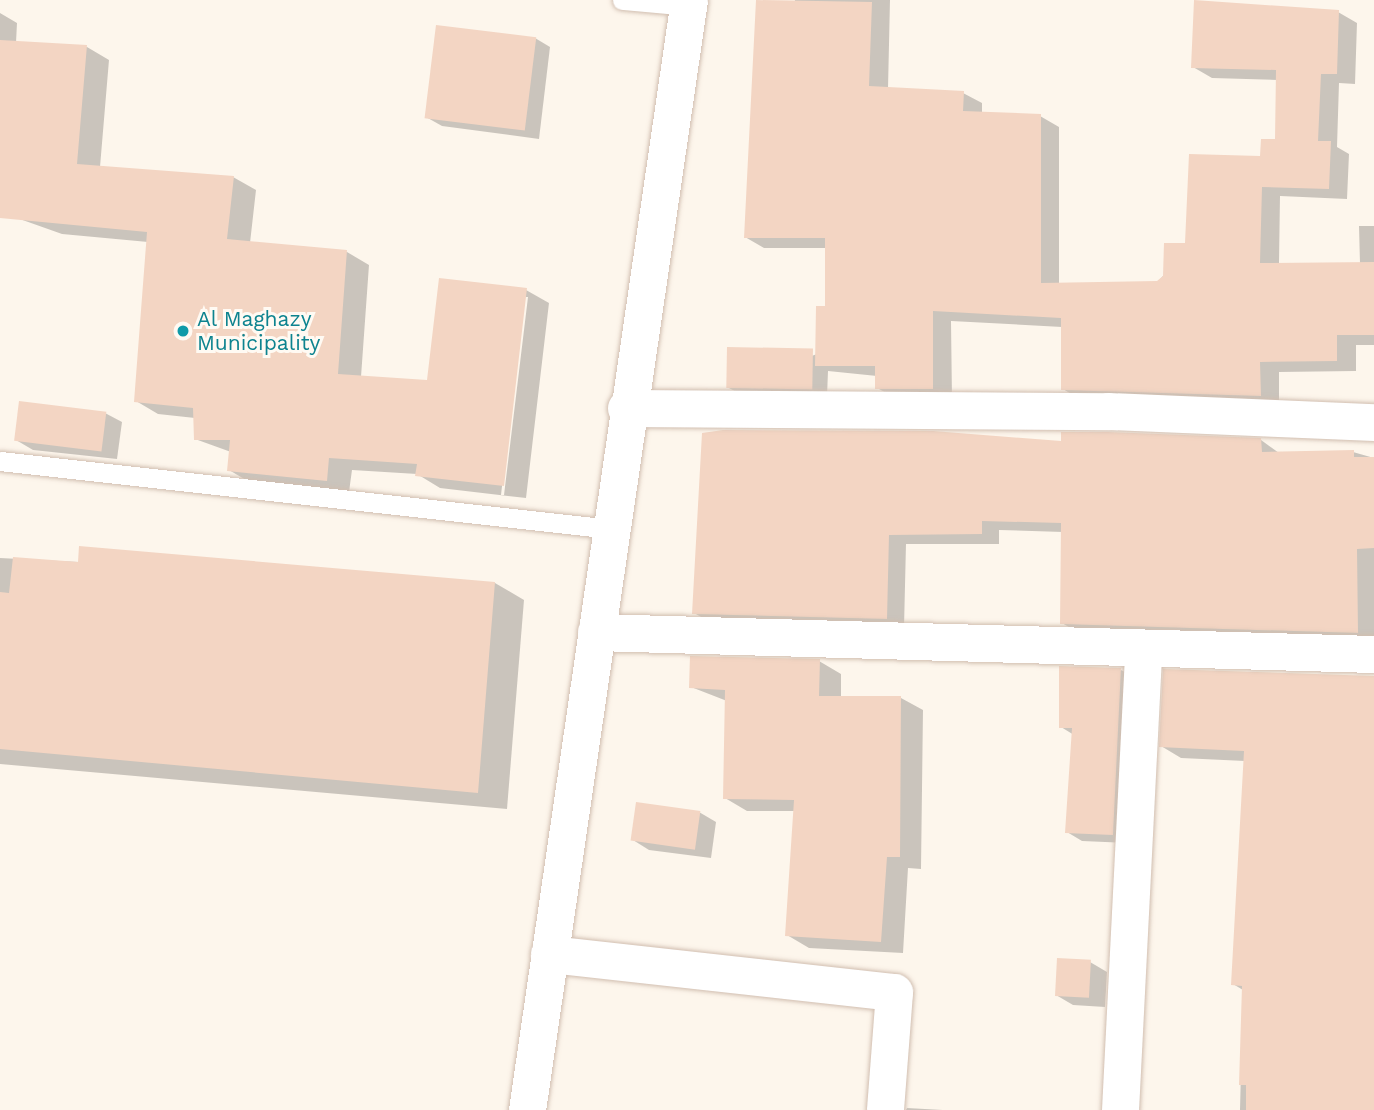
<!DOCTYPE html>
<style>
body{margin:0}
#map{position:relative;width:1374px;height:1110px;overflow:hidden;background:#fdf6ec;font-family:"Work Sans",sans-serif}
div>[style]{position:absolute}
.shadow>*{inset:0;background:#0003}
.building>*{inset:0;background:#f3d5c3;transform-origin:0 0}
.roads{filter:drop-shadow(0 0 2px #d1beb0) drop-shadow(0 0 2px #d1beb0)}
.service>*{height:19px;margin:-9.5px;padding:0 9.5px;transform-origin:9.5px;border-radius:9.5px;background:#fff}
.minor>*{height:37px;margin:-18.5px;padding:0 18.5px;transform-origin:18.5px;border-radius:18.5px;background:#fff}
.dots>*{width:19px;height:19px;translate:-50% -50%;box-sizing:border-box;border:4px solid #fffaf3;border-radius:50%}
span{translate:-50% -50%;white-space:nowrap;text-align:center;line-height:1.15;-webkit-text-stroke:6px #fffaf3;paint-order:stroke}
.culture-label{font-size:21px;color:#0d838f}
.left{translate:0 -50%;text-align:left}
</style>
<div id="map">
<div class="shadow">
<i style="clip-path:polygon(795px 0,890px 0,888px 89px,963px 93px,982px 103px,982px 113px,1040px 116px,1059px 127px,1059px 284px,1157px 283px,1277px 141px,1278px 80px,1212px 78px,1193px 67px,1338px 12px,1357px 23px,1355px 84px,1339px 83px,1337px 147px,1349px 154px,1347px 199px,1280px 196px,1279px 264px,1360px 264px,1359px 226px,1374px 226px,1374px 345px,1356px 345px,1356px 371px,1279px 372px,1279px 406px,1081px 400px,1063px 389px,1062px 327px,951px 321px,952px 399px,896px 398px,877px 388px,877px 376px,828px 371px,827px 397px,744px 396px,727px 387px,817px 354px,826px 308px,827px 248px,764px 248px,745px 237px)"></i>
<i style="clip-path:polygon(evenodd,0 13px,17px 23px,16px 43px,87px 47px,109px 60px,100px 167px,233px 177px,256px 190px,250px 243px,347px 252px,369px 265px,361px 377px,428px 382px,526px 290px,549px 303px,526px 498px,440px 488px,417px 474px,352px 470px,349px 492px,251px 483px,229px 470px,231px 452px,195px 439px,195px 418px,158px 414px,136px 401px,148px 242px,62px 234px,0 212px,0 13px,524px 297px,528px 297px,504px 495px,501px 495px,524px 297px)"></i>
<i style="clip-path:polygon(535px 38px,550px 47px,539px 139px,442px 126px,426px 117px)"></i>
<i style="clip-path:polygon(105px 413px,122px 422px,117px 459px,33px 450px,16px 440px)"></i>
<i style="clip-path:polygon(1261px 440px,1279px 453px,1353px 452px,1374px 458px,1374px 642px,1079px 633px,1062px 623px,1063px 532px,999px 530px,999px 544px,906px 544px,904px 628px,712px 623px,694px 613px,1063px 443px)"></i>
<i style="clip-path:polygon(0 558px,495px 583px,524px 600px,507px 809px,0 764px)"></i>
<i style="clip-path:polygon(819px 661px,841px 674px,841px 698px,901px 698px,923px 710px,921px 869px,908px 868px,903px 953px,809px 948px,787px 935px,795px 811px,747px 811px,725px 798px,727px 701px,691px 687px)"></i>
<i style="clip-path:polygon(1121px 670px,1136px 678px,1128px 843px,1082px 841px,1067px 832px,1074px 735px,1061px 727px)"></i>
<i style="clip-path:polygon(1374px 678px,1374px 1110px,1240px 1110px,1243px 990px,1233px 984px,1245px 761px,1181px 758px,1161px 746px)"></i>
<i style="clip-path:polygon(699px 812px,716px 822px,711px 858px,649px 850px,633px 840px)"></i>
<i style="clip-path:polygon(1090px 962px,1107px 972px,1105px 1007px,1073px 1005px,1056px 995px)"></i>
<i style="clip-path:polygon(907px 1108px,943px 1110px,906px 1110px)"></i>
</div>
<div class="building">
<i style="clip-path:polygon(756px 0,872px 2px,869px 86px,964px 91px,963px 111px,1041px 114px,1041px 283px,1157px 281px,1163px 276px,1164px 243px,1185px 243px,1189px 154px,1260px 156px,1261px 139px,1275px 139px,1276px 70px,1191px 68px,1194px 0,1339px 10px,1337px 74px,1321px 74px,1318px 141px,1331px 141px,1329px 189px,1262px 187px,1260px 263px,1374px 262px,1374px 335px,1337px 335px,1337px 361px,1260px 362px,1261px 396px,1061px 390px,1061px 318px,933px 311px,933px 389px,875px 389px,875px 366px,815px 366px,816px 306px,825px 306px,825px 238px,744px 238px)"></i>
<i style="left:436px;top:25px;width:101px;height:94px;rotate:7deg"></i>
<i style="clip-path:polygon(0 40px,87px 45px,77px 164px,234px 176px,227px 239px,347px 250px,338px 374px,427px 380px,439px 278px,527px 288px,504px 486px,415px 476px,417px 464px,329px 458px,327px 481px,227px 471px,230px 440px,194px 440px,193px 408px,134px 402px,147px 232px,0 218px)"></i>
<i style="left:727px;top:347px;width:86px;height:41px;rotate:1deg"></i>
<i style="left:19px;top:401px;width:88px;height:40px;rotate:7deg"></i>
<i style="clip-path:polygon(723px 430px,933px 431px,1061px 441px,1061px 432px,1108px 432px,1261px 438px,1262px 452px,1354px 450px,1354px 457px,1374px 457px,1374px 548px,1357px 549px,1358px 633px,1060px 624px,1061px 523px,982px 521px,982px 534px,889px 535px,887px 619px,692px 614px,702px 433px)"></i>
<i style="clip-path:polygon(79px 546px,495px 582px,478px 793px,0 749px,0 592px,9px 593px,13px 557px,78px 562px)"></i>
<i style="clip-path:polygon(690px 656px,820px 659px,819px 696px,901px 696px,900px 857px,887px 857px,881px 942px,785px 936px,794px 800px,723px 799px,725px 690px,689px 688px)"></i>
<i style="clip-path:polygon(1059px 666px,1121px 668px,1113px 835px,1065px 833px,1072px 728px,1059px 728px)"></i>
<i style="clip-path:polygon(1163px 669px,1374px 676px,1374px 1110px,1246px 1110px,1246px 1085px,1239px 1085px,1242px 986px,1231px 985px,1244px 751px,1159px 747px)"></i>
<i style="left:636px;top:802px;width:65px;height:39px;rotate:8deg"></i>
<i style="left:1057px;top:958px;width:34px;height:38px;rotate:3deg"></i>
</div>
<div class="roads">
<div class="service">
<i style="left:622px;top:0;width:67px;rotate:5.1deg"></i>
<i style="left:0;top:461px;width:615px;rotate:6.35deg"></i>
</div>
<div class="minor">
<i style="left:626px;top:408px;width:482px;rotate:0.4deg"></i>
<i style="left:1108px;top:411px;width:266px;rotate:2.4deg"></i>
<i style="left:596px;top:632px;width:778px;rotate:1.62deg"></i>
<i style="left:549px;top:954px;width:347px;rotate:6.3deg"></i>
<i style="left:894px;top:992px;width:118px;rotate:94.4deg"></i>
<i style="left:527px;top:1110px;width:1122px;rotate:-81.7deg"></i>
<i style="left:1120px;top:1110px;width:462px;rotate:-87.1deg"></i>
</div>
</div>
<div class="dots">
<i style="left:183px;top:331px;background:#0f9aa8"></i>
</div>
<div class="culture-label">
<span class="left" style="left:197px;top:331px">Al Maghazy<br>Municipality</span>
</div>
</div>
